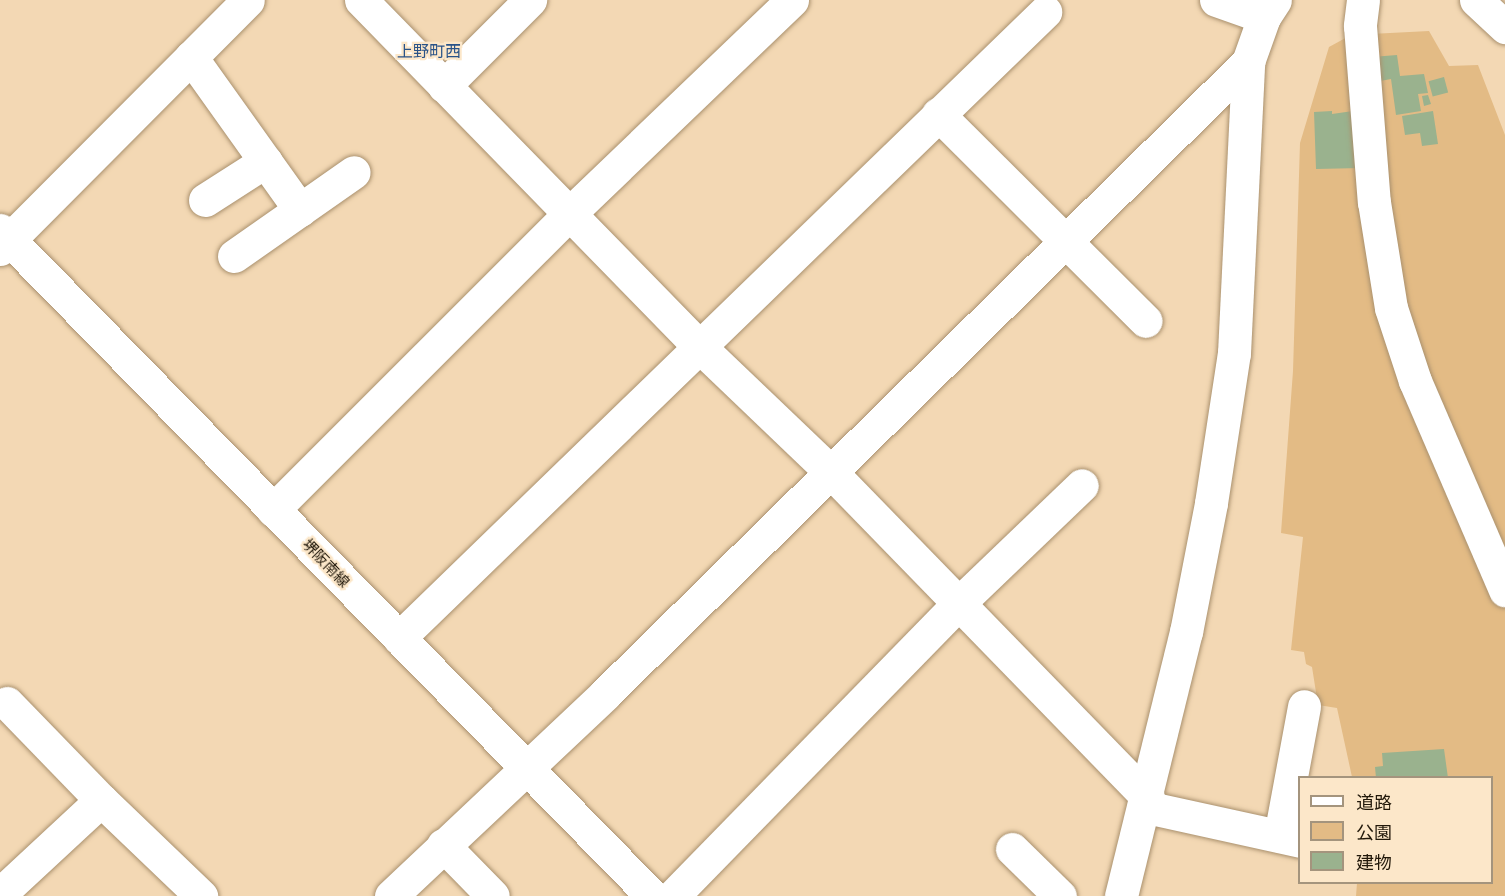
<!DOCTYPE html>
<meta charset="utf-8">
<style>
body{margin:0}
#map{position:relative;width:1505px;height:896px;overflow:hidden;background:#f3d8b4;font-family:"Asap Condensed","Noto Sans JP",sans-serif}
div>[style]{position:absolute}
.green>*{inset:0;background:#e3bb85}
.building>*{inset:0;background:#9ab28e;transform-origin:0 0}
.roads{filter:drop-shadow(0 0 2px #aa916e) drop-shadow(0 0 2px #aa916e)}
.minor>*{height:33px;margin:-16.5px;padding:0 16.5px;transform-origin:16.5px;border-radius:16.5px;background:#fff}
.major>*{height:33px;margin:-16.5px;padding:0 16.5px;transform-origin:16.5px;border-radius:16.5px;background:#fff}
span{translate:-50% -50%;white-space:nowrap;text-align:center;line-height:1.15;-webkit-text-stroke:4.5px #fce7c9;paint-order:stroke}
.street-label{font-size:15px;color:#21180a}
.neighbourhood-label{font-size:16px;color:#295388}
.legend{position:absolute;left:1298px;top:776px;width:195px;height:108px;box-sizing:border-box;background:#fce7c9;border:2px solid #a4947d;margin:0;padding:8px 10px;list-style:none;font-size:18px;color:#21180a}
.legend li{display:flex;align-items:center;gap:12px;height:30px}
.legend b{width:30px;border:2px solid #a4947d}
</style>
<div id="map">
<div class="green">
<i style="clip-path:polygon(1429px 31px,1449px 66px,1478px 65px,1505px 135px,1505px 896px,1356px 896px,1357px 883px,1492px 882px,1492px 778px,1352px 777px,1337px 708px,1318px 705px,1312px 667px,1306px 664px,1304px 652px,1291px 650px,1303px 537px,1281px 533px,1293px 371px,1300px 143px,1329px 47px,1351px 35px)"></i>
</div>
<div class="building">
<i style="clip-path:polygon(1397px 55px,1400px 76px,1424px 74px,1428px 93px,1418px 94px,1421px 111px,1396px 115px,1391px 79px,1375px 82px,1372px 57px)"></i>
<i style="left:1444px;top:77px;width:16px;height:16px;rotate:75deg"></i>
<i style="clip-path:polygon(1428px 95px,1431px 104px,1424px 106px,1422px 96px)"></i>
<i style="clip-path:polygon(1332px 111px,1332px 114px,1353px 111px,1361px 168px,1316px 169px,1314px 112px)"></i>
<i style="clip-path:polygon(1433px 111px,1438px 144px,1422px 146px,1420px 133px,1405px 135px,1402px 116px)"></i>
<i style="clip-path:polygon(1444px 749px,1448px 778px,1376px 778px,1375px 767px,1383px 766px,1382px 753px)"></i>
</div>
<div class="roads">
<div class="minor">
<i style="left:361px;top:0;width:485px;rotate:45.7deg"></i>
<i style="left:700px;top:347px;width:181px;rotate:43.7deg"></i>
<i style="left:831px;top:472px;width:455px;rotate:45.8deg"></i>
<i style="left:1216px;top:0;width:51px;rotate:19.5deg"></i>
<i style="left:1363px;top:0;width:26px;rotate:97deg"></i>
<i style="left:1360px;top:26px;width:177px;rotate:85.5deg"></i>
<i style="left:1374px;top:202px;width:107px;rotate:80.9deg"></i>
<i style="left:1391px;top:308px;width:77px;rotate:71.8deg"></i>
<i style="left:1415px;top:381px;width:228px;rotate:66.7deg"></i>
<i style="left:1476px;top:0;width:40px;rotate:43deg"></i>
<i style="left:191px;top:57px;width:188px;rotate:54.5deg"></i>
<i style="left:444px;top:86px;width:122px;rotate:-45deg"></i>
<i style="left:938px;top:114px;width:293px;rotate:44.9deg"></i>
<i style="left:205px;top:200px;width:72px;rotate:-32.6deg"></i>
<i style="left:0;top:249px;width:351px;rotate:-45.1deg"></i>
<i style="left:234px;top:256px;width:146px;rotate:-35deg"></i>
<i style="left:273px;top:510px;width:419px;rotate:-45deg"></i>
<i style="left:569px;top:214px;width:309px;rotate:-43.8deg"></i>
<i style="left:399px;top:638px;width:900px;rotate:-44.1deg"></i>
<i style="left:7px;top:703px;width:135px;rotate:45.9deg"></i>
<i style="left:101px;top:800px;width:139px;rotate:43.8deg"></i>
<i style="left:1146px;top:807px;width:158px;rotate:12.4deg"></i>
<i style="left:1280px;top:836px;width:132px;rotate:-79.5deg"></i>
<i style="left:443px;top:845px;width:71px;rotate:45.6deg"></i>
<i style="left:1012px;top:849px;width:67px;rotate:44.4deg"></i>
<i style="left:0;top:894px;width:138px;rotate:-42.9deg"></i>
<i style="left:391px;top:896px;width:294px;rotate:-43.3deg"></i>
<i style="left:605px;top:694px;width:902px;rotate:-44.51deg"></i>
<i style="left:1248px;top:62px;width:48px;rotate:-70.4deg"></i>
<i style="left:1264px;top:17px;width:20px;rotate:-57deg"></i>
<i style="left:673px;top:896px;width:409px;rotate:-45.7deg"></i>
<i style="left:959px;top:603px;width:170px;rotate:-43.8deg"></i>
<i style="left:1121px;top:896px;width:272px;rotate:-76.2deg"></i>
<i style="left:1186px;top:632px;width:131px;rotate:-79deg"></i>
<i style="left:1211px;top:503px;width:152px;rotate:-81.3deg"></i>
<i style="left:1234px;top:353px;width:291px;rotate:-87.2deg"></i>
</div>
<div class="major">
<i style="left:0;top:230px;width:932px;rotate:45.61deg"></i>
</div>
</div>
<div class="street-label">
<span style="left:326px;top:563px;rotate:46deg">堺阪南線</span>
</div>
<div class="neighbourhood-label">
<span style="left:429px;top:51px">上野町西</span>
</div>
<ul class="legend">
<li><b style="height:8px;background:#fff"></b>道路</li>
<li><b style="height:16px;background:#e3bb85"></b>公園</li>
<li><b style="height:16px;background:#9ab28e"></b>建物</li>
</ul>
</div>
